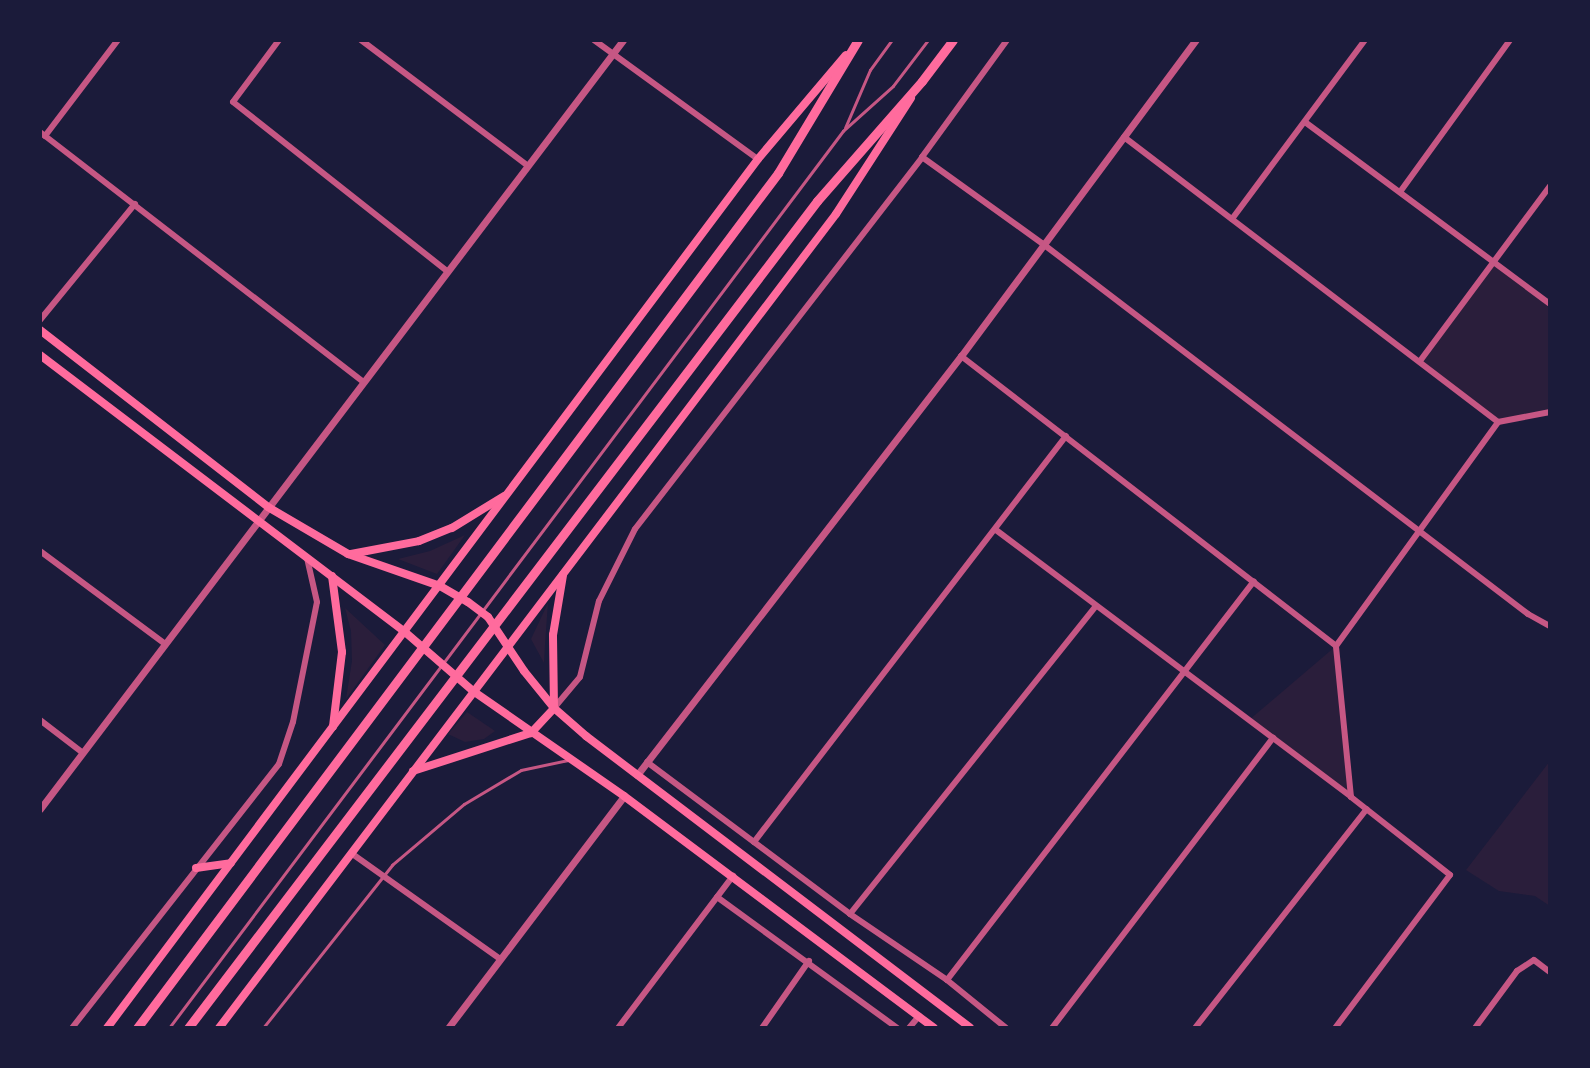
<!DOCTYPE html>
<style>
body{margin:0}
#map{position:relative;width:1590px;height:1068px;overflow:hidden;background:#1b1b3a;font-family:Karla,sans-serif}
div>[style]{position:absolute}
.green>*{inset:0;background:#2a1e3b}
.service>*{height:2.5px;margin:-1.25px;padding:0 1.25px;transform-origin:1.25px;border-radius:1.25px;background:#c65784}
.minor>*{height:6px;margin:-3px;padding:0 3px;transform-origin:3px;border-radius:3px;background:#c65784}
.tertiary>*{height:7px;margin:-3.5px;padding:0 3.5px;transform-origin:3.5px;border-radius:3.5px;background:#c65784}
.secondary>*{height:8px;margin:-4px;padding:0 4px;transform-origin:4px;border-radius:4px;background:#ff6b9d}
.primary>*{height:9px;margin:-4.5px;padding:0 4.5px;transform-origin:4.5px;border-radius:4.5px;background:#ff6b9d}
span{translate:-50% -50%;white-space:nowrap;text-align:center;line-height:1.15;-webkit-text-stroke:5px #1b1b3a;paint-order:stroke}
.frame{position:absolute;inset:0;border:42px solid #1b1b3a;pointer-events:none}
</style>
<div id="map">
<div class="green">
<i style="clip-path:polygon(1493px 262px,1550px 304px,1550px 412px,1498px 422px,1420px 361px)"></i>
<i style="clip-path:polygon(465px 535px,437px 574px,398px 559px,430px 551px)"></i>
<i style="clip-path:polygon(548px 603px,545px 644px,544px 663px,531px 639px)"></i>
<i style="clip-path:polygon(345px 608px,385px 645px,346px 699px,352px 661px,351px 631px)"></i>
<i style="clip-path:polygon(1336px 646px,1351px 797px,1249px 720px)"></i>
<i style="clip-path:polygon(467px 712px,495px 731px,484px 739px,465px 742px,448px 734px)"></i>
<i style="clip-path:polygon(1550px 761px,1550px 906px,1535px 896px,1499px 891px,1466px 870px)"></i>
</div>
<div class="service">
<i style="left:845px;top:128px;width:63px;rotate:-66.7deg"></i>
<i style="left:870px;top:70px;width:37px;rotate:-54deg"></i>
<i style="left:169px;top:1028px;width:1122px;rotate:-53.08deg"></i>
<i style="left:843px;top:131px;width:67px;rotate:-42deg"></i>
<i style="left:893px;top:86px;width:58px;rotate:-52.7deg"></i>
<i style="left:263px;top:1028px;width:208px;rotate:-51.6deg"></i>
<i style="left:392px;top:865px;width:94px;rotate:-40.3deg"></i>
<i style="left:464px;top:804px;width:66px;rotate:-30.8deg"></i>
<i style="left:521px;top:770px;width:48px;rotate:-12deg"></i>
</div>
<div class="minor">
<i style="left:279px;top:40px;width:77px;rotate:126.6deg"></i>
<i style="left:233px;top:102px;width:274px;rotate:38.3deg"></i>
<i style="left:361px;top:40px;width:209px;rotate:37deg"></i>
<i style="left:594px;top:40px;width:203px;rotate:36deg"></i>
<i style="left:1305px;top:122px;width:305px;rotate:36.6deg"></i>
<i style="left:40px;top:132px;width:409px;rotate:37.7deg"></i>
<i style="left:45px;top:136px;width:121px;rotate:-52.8deg"></i>
<i style="left:1124px;top:137px;width:470px;rotate:37.3deg"></i>
<i style="left:922px;top:157px;width:149px;rotate:35.7deg"></i>
<i style="left:1043px;top:244px;width:610px;rotate:37.34deg"></i>
<i style="left:1528px;top:614px;width:25px;rotate:29deg"></i>
<i style="left:1400px;top:192px;width:188px;rotate:-54.1deg"></i>
<i style="left:1232px;top:219px;width:223px;rotate:-53.4deg"></i>
<i style="left:40px;top:320px;width:150px;rotate:-50.7deg"></i>
<i style="left:961px;top:356px;width:474px;rotate:37.7deg"></i>
<i style="left:1420px;top:361px;width:218px;rotate:-53.4deg"></i>
<i style="left:996px;top:530px;width:444px;rotate:36.9deg"></i>
<i style="left:1351px;top:797px;width:126px;rotate:38.2deg"></i>
<i style="left:1450px;top:875px;width:191px;rotate:126.9deg"></i>
<i style="left:40px;top:551px;width:156px;rotate:36.6deg"></i>
<i style="left:554px;top:708px;width:40px;rotate:-50deg"></i>
<i style="left:580px;top:677px;width:78px;rotate:-76deg"></i>
<i style="left:599px;top:601px;width:80px;rotate:-63.4deg"></i>
<i style="left:635px;top:529px;width:470px;rotate:-52.3deg"></i>
<i style="left:922px;top:157px;width:145px;rotate:-54deg"></i>
<i style="left:40px;top:720px;width:54px;rotate:37.5deg"></i>
<i style="left:647px;top:762px;width:254px;rotate:36.8deg"></i>
<i style="left:850px;top:914px;width:117px;rotate:34.2deg"></i>
<i style="left:947px;top:980px;width:76px;rotate:39.1deg"></i>
<i style="left:1351px;top:797px;width:152px;rotate:-95.7deg"></i>
<i style="left:1336px;top:646px;width:276px;rotate:-54.1deg"></i>
<i style="left:1498px;top:422px;width:53px;rotate:-10.9deg"></i>
<i style="left:754px;top:842px;width:512px;rotate:-52.46deg"></i>
<i style="left:351px;top:853px;width:183px;rotate:35.4deg"></i>
<i style="left:717px;top:897px;width:223px;rotate:36deg"></i>
<i style="left:850px;top:914px;width:394px;rotate:-51.4deg"></i>
<i style="left:947px;top:980px;width:503px;rotate:-52.42deg"></i>
<i style="left:72px;top:1028px;width:335px;rotate:-51.9deg"></i>
<i style="left:279px;top:764px;width:44px;rotate:-71.6deg"></i>
<i style="left:293px;top:722px;width:122px;rotate:-78.7deg"></i>
<i style="left:317px;top:602px;width:45px;rotate:-102.8deg"></i>
<i style="left:618px;top:1028px;width:191px;rotate:-52.9deg"></i>
<i style="left:762px;top:1028px;width:82px;rotate:-55deg"></i>
<i style="left:909px;top:1028px;width:16px;rotate:-50deg"></i>
<i style="left:1052px;top:1028px;width:365px;rotate:-52.7deg"></i>
<i style="left:1195px;top:1028px;width:278px;rotate:-51.9deg"></i>
<i style="left:1475px;top:1028px;width:71px;rotate:-53.6deg"></i>
<i style="left:1517px;top:971px;width:20px;rotate:-33deg"></i>
<i style="left:1534px;top:960px;width:20px;rotate:37deg"></i>
</div>
<div class="tertiary">
<i style="left:637px;top:775px;width:530px;rotate:-52.29deg"></i>
<i style="left:961px;top:356px;width:394px;rotate:-53.4deg"></i>
<i style="left:40px;top:809px;width:965px;rotate:-52.83deg"></i>
<i style="left:448px;top:1028px;width:291px;rotate:-52.8deg"></i>
</div>
<div class="secondary">
<i style="left:40px;top:330px;width:289px;rotate:37.8deg"></i>
<i style="left:268px;top:507px;width:93px;rotate:30.4deg"></i>
<i style="left:348px;top:554px;width:97px;rotate:19.2deg"></i>
<i style="left:440px;top:586px;width:32px;rotate:30deg"></i>
<i style="left:468px;top:602px;width:25px;rotate:37deg"></i>
<i style="left:488px;top:617px;width:65px;rotate:56.3deg"></i>
<i style="left:524px;top:671px;width:48px;rotate:51deg"></i>
<i style="left:554px;top:708px;width:43px;rotate:41.2deg"></i>
<i style="left:586px;top:736px;width:482px;rotate:37.2deg"></i>
<i style="left:40px;top:355px;width:458px;rotate:37.2deg"></i>
<i style="left:405px;top:632px;width:90px;rotate:40.9deg"></i>
<i style="left:473px;top:691px;width:184px;rotate:34.8deg"></i>
<i style="left:624px;top:796px;width:387px;rotate:36.8deg"></i>
<i style="left:351px;top:554px;width:69px;rotate:-10.8deg"></i>
<i style="left:419px;top:541px;width:35px;rotate:-22deg"></i>
<i style="left:452px;top:528px;width:61px;rotate:-31.6deg"></i>
<i style="left:332px;top:576px;width:77px;rotate:82.5deg"></i>
<i style="left:342px;top:652px;width:75px;rotate:96.9deg"></i>
<i style="left:413px;top:771px;width:124px;rotate:-17.9deg"></i>
<i style="left:531px;top:733px;width:34px;rotate:-47deg"></i>
<i style="left:554px;top:708px;width:73px;rotate:-90.8deg"></i>
<i style="left:553px;top:635px;width:61px;rotate:-80.5deg"></i>
<i style="left:196px;top:868px;width:35px;rotate:-8deg"></i>
<i style="left:107px;top:1028px;width:1086px;rotate:-53.16deg"></i>
<i style="left:758px;top:159px;width:136px;rotate:-49.8deg"></i>
<i style="left:219px;top:1028px;width:1021px;rotate:-52.84deg"></i>
<i style="left:836px;top:214px;width:138px;rotate:-57.1deg"></i>
</div>
<div class="primary">
<i style="left:137px;top:1028px;width:1069px;rotate:-53.14deg"></i>
<i style="left:778px;top:173px;width:155px;rotate:-59deg"></i>
<i style="left:188px;top:1028px;width:1039px;rotate:-52.74deg"></i>
<i style="left:817px;top:201px;width:159px;rotate:-48.8deg"></i>
<i style="left:922px;top:81px;width:51px;rotate:-52.9deg"></i>
</div>
<div class="frame"></div>
</div>
